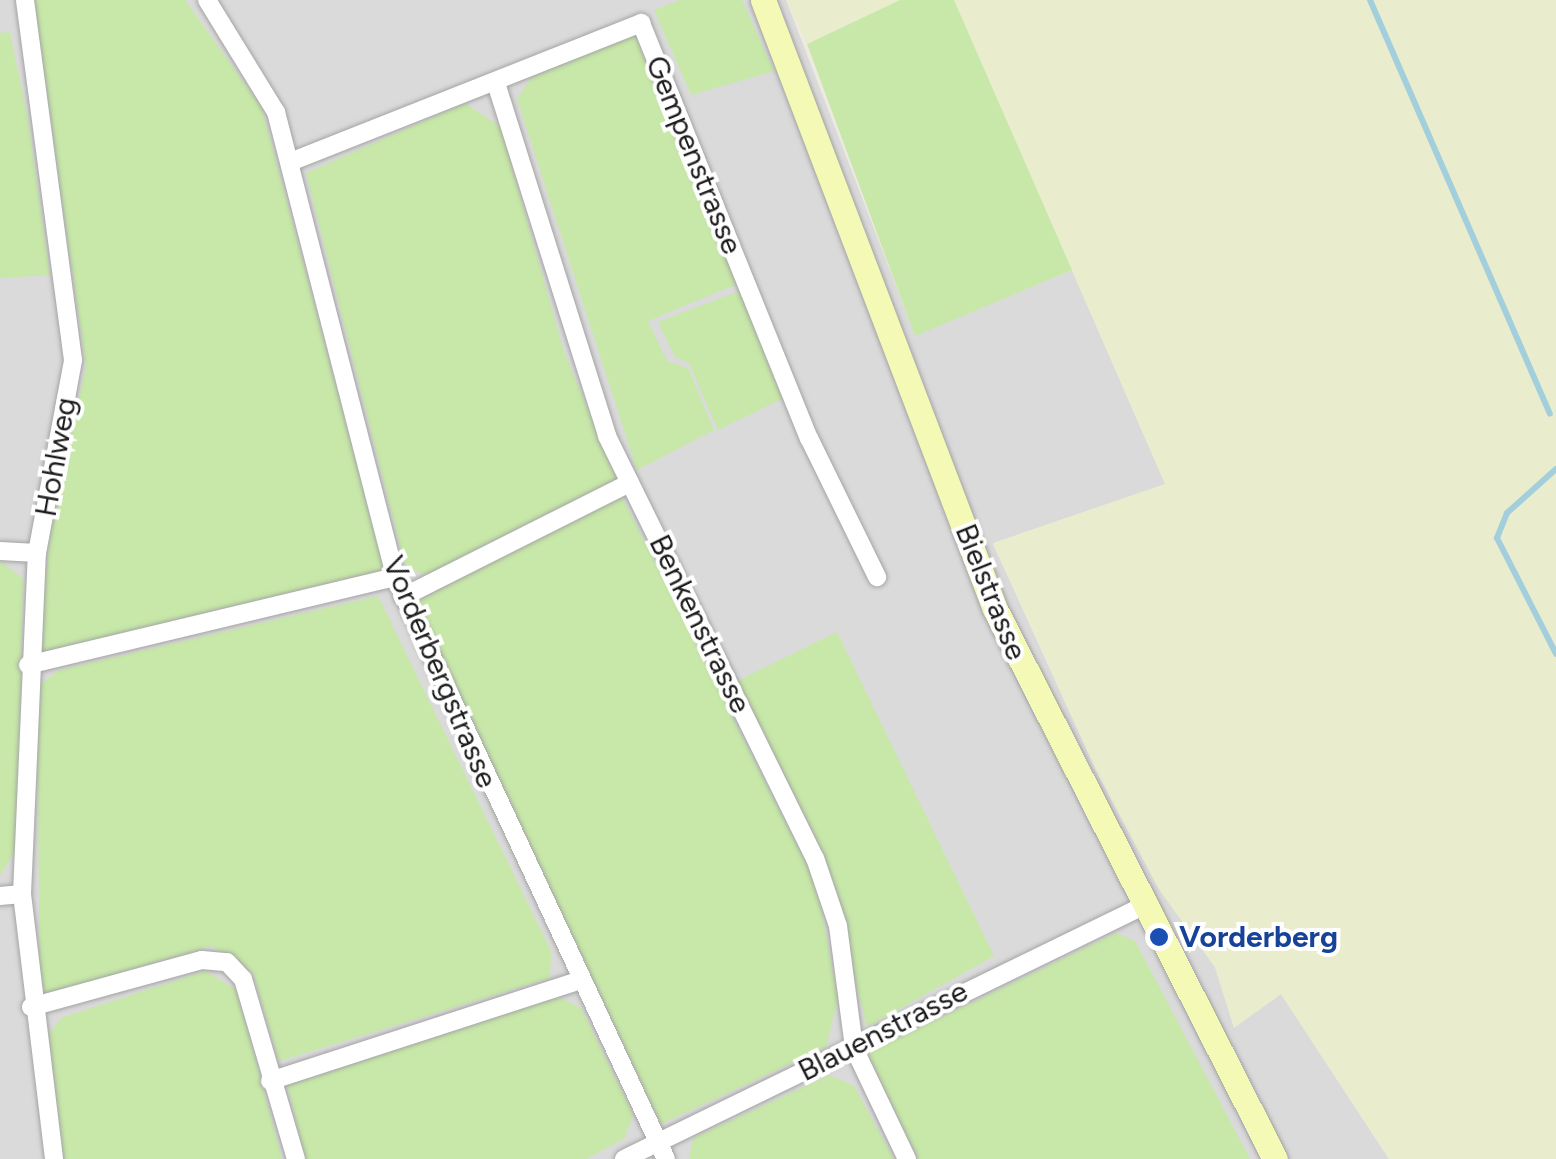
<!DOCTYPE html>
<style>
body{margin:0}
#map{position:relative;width:1556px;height:1159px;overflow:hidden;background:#eeeae2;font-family:Figtree,sans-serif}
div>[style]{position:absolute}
.residential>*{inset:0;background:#dbdada}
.farmland>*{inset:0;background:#eaedcd}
.grass>*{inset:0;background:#c7e8a8}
.stream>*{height:6px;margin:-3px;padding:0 3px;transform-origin:3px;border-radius:3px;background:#a3cedc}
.roads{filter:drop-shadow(0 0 2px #a4a4a4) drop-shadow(0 0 2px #a4a4a4)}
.street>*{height:18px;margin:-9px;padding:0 9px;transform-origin:9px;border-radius:9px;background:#fff}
.secondary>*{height:25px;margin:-12.5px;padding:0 12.5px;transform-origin:12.5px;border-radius:12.5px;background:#f5f9b6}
.dots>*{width:28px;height:28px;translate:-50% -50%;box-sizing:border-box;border:5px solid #fff;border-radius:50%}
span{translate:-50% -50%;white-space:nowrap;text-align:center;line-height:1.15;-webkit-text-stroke:8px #fff;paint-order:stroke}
.street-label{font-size:30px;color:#1d1d1d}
.transit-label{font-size:30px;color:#164399;font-weight:700}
.left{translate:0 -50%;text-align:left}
</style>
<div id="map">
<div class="residential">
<i style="clip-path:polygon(0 0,786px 0,915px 335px,1072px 270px,1166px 484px,993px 544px,1097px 772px,1159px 889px,1215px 967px,1234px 1027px,1281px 994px,1389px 1159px,0 1159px)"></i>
</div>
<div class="farmland">
<i style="clip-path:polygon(786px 0,900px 0,807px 44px)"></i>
<i style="clip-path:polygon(954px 0,1556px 0,1556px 1159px,1389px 1159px,1281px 994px,1234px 1028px,1215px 967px,1159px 889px,1097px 772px,993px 543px,1165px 484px)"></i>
</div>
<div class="grass">
<i style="clip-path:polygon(33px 0,185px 0,262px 108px,386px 573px,38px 654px,50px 533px,86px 366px)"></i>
<i style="clip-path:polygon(680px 0,742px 0,774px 71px,691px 95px,654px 10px)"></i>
<i style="clip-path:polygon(900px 0,954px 0,1072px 270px,915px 336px,807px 44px)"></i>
<i style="clip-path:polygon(10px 32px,27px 114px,50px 275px,0 278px,0 33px)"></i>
<i style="clip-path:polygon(635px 34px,737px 284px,648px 321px,667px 361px,688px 368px,714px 430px,637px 470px,517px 99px,531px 78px)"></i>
<i style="clip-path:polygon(465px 103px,501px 127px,563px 349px,617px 480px,427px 576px,405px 566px,306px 173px)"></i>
<i style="clip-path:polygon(742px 290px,786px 397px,718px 430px,689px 363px,675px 357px,658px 322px)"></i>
<i style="clip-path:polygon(621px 495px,817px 885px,838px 999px,826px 1047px,661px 1124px,411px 603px)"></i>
<i style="clip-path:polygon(0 561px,23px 579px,18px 847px,0 875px)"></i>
<i style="clip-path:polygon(378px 596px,551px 951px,550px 978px,279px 1061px,253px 973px,212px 946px,40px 997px,37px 687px,59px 670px)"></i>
<i style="clip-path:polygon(837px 632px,994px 956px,867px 1027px,824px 855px,737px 681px)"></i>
<i style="clip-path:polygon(1116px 933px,1135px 941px,1250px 1159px,918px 1159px,867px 1053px)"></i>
<i style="clip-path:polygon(205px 971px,237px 990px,282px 1159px,62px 1159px,49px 1033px,63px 1017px)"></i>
<i style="clip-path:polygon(558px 997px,581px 1008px,633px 1114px,625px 1138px,586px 1159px,305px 1159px,287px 1084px)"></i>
<i style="clip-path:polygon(830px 1075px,854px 1086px,894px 1159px,689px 1159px,693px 1138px)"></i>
</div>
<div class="stream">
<i style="left:1370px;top:0;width:451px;rotate:66.5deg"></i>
<i style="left:1556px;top:469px;width:66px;rotate:138.1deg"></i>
<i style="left:1507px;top:513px;width:27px;rotate:112deg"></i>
<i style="left:1497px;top:538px;width:130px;rotate:63deg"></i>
</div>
<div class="roads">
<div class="street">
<i style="left:207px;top:0;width:132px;rotate:58.4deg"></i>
<i style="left:276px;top:112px;width:480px;rotate:75.6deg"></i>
<i style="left:395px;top:577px;width:642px;rotate:65.03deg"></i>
<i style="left:496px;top:83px;width:370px;rotate:72.5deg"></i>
<i style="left:607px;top:436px;width:470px;rotate:63.8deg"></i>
<i style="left:815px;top:858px;width:72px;rotate:71.3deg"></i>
<i style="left:838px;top:926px;width:123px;rotate:82.5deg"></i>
<i style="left:854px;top:1048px;width:123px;rotate:64.5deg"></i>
<i style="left:290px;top:162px;width:378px;rotate:-21.6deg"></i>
<i style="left:641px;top:23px;width:448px;rotate:68deg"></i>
<i style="left:809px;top:438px;width:155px;rotate:63.9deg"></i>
<i style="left:0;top:551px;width:37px;rotate:3deg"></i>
<i style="left:403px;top:597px;width:254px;rotate:-26.7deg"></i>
<i style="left:28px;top:665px;width:377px;rotate:-13.5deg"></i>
<i style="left:22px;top:894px;width:267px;rotate:83.1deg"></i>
<i style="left:0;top:896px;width:22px;rotate:-5deg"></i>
<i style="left:22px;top:894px;width:341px;rotate:-87.5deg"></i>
<i style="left:37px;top:553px;width:196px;rotate:-79.4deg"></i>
<i style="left:73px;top:360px;width:363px;rotate:-97.6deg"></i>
<i style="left:31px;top:1007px;width:177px;rotate:-15.4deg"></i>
<i style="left:202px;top:960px;width:25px;rotate:5deg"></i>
<i style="left:227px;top:962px;width:23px;rotate:47deg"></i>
<i style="left:243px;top:979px;width:188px;rotate:73.6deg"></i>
<i style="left:270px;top:1081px;width:326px;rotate:-18deg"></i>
<i style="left:624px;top:1159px;width:577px;rotate:-25.99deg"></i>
</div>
<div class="secondary">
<i style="left:763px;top:0;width:652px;rotate:69.15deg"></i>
<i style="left:995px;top:609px;width:617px;rotate:63.02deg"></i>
</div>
</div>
<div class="dots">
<i style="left:1159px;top:937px;background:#1a4fb4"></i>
</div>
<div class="street-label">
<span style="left:694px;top:155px;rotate:68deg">Gempenstrasse</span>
<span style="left:56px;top:457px;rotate:-80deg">Hohlweg</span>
<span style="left:991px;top:592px;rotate:68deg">Bielstrasse</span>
<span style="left:700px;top:624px;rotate:64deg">Benkenstrasse</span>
<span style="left:440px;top:672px;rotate:67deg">Vorderbergstrasse</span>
<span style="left:883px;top:1031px;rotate:-27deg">Blauenstrasse</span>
</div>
<div class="transit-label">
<span class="left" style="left:1179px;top:937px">Vorderberg</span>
</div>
</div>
